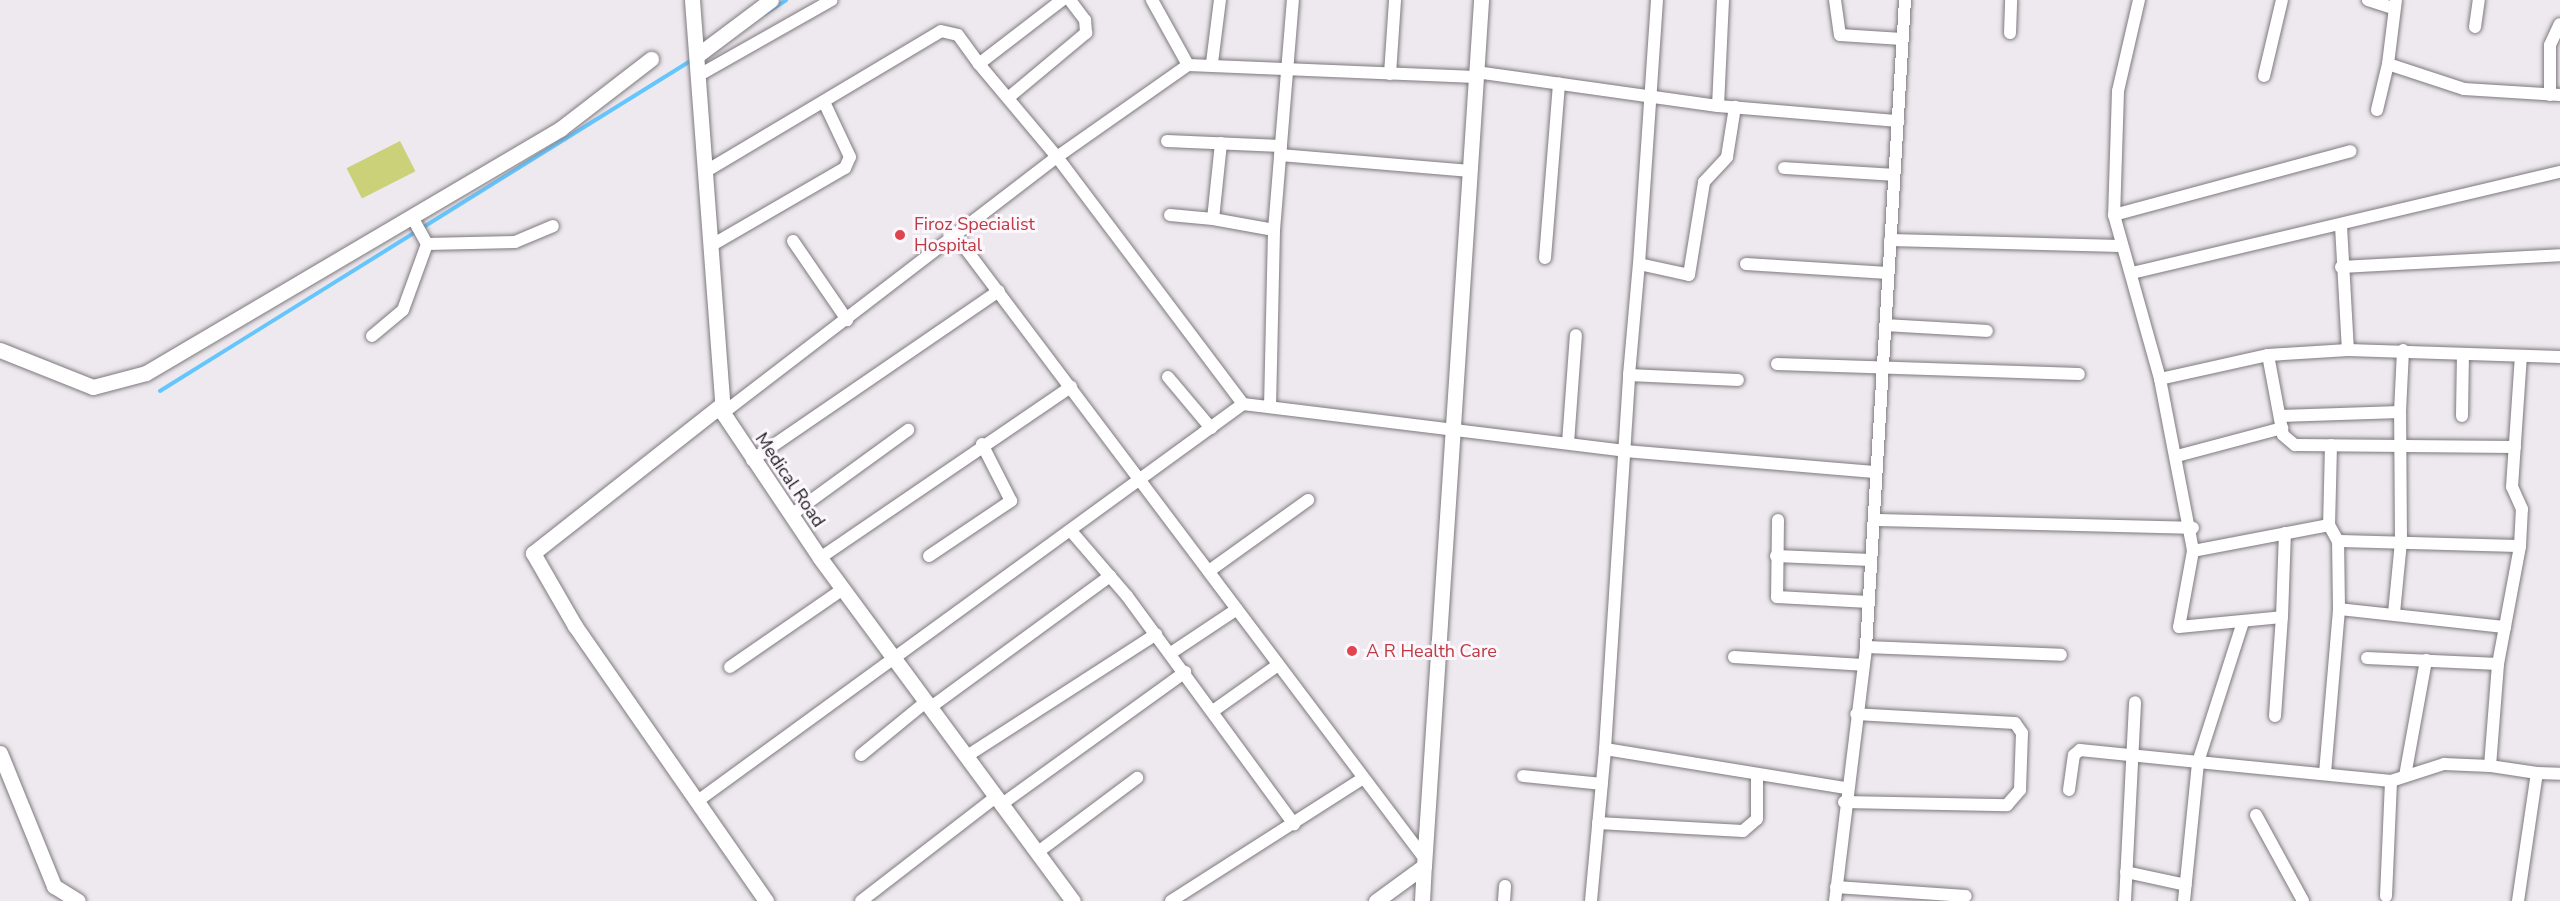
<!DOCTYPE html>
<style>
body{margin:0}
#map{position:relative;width:2560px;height:901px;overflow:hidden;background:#eee9ee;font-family:"Nunito Sans",sans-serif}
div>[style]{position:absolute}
.green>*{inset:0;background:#cbd179;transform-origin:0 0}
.stream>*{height:4px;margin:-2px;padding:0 2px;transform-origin:2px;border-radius:2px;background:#65c6fe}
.roads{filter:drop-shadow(0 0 2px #7d797e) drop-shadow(0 0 2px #7d797e)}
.minor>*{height:12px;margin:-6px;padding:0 6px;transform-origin:6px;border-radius:6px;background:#fff}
.tertiary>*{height:15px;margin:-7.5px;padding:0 7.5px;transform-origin:7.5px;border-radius:7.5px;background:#fff}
.dots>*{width:16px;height:16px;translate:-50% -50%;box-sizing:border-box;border:3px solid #fbf7fc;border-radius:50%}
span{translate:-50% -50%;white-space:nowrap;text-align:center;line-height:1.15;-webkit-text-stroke:6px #fbf7fc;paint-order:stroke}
.health-label{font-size:18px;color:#be3a42}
.left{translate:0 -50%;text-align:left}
.street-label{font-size:18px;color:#1d1c1e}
</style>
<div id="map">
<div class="green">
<i style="left:400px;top:141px;width:34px;height:60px;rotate:63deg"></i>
</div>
<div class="stream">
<i style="left:764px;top:14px;width:26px;rotate:-32deg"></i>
<i style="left:160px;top:391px;width:627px;rotate:-31.89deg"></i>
</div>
<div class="roads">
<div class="minor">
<i style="left:1062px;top:0;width:105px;rotate:142.4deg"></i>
<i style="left:979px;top:64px;width:121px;rotate:50deg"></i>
<i style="left:1057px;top:157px;width:309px;rotate:53deg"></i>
<i style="left:1243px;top:404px;width:385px;rotate:7deg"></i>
<i style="left:1625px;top:451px;width:250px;rotate:4.8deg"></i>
<i style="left:1152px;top:0;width:74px;rotate:61deg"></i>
<i style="left:1835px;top:0;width:35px;rotate:82deg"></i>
<i style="left:1840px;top:35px;width:62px;rotate:3.7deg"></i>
<i style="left:2139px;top:0;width:93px;rotate:103deg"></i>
<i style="left:2118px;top:91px;width:124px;rotate:91.8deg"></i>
<i style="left:2114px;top:215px;width:170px;rotate:74.3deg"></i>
<i style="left:2160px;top:379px;width:175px;rotate:79.1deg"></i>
<i style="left:2193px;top:551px;width:138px;rotate:-10.8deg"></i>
<i style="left:2368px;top:0;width:26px;rotate:18deg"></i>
<i style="left:2475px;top:27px;width:27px;rotate:-82deg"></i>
<i style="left:2010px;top:33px;width:33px;rotate:-88deg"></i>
<i style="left:1212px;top:63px;width:64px;rotate:-82.8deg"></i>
<i style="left:2388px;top:64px;width:64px;rotate:-82.9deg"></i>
<i style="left:1476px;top:72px;width:244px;rotate:8deg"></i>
<i style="left:1718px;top:106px;width:181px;rotate:4.8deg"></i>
<i style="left:701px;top:74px;width:150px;rotate:-29.5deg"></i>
<i style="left:1390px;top:74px;width:74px;rotate:-86.1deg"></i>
<i style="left:2264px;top:76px;width:78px;rotate:-76.7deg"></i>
<i style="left:2550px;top:95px;width:50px;rotate:-90deg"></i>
<i style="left:2550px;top:45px;width:23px;rotate:-65deg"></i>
<i style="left:1008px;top:98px;width:102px;rotate:-39.8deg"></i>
<i style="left:1086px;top:33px;width:13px;rotate:-94deg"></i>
<i style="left:1085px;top:20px;width:25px;rotate:-127deg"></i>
<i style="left:1718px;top:106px;width:106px;rotate:-87.3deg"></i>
<i style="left:2377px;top:110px;width:47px;rotate:-76.6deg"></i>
<i style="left:2388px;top:64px;width:80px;rotate:18.2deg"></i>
<i style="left:2464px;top:89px;width:96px;rotate:3.6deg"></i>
<i style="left:1167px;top:141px;width:114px;rotate:2.5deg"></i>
<i style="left:1221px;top:143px;width:76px;rotate:96deg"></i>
<i style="left:1213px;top:219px;width:62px;rotate:10.2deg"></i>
<i style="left:1280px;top:155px;width:191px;rotate:4.8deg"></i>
<i style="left:1784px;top:168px;width:110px;rotate:3.6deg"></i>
<i style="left:708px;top:170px;width:271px;rotate:-30.8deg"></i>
<i style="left:941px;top:31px;width:17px;rotate:13deg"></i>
<i style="left:958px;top:35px;width:36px;rotate:54deg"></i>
<i style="left:1170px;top:215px;width:43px;rotate:5.3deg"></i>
<i style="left:2114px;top:215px;width:245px;rotate:-15.1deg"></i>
<i style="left:2341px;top:226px;width:124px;rotate:86.8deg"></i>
<i style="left:956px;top:236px;width:780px;rotate:53.03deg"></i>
<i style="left:1890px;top:240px;width:230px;rotate:1.5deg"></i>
<i style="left:793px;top:241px;width:96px;rotate:55.6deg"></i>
<i style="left:427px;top:244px;width:88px;rotate:-1.3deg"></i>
<i style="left:515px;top:242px;width:41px;rotate:-22.8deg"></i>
<i style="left:712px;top:245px;width:154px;rotate:-30.1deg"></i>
<i style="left:845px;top:168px;width:12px;rotate:-66deg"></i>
<i style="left:850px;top:157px;width:61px;rotate:-115.3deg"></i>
<i style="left:1545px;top:258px;width:175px;rotate:-85.4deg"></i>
<i style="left:1639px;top:264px;width:265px;rotate:-86.1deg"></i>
<i style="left:1746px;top:264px;width:142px;rotate:3.6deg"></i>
<i style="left:2341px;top:267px;width:219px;rotate:-3.1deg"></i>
<i style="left:2132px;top:273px;width:440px;rotate:-13.3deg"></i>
<i style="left:1886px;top:325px;width:101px;rotate:3.4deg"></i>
<i style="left:372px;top:336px;width:40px;rotate:-40deg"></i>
<i style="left:403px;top:310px;width:70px;rotate:-70deg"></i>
<i style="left:427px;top:244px;width:31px;rotate:-119deg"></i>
<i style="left:2268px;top:355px;width:81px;rotate:79.4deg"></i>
<i style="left:2283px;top:435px;width:16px;rotate:40deg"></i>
<i style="left:2295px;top:445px;width:220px;rotate:0.5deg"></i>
<i style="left:1777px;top:364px;width:302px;rotate:1.9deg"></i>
<i style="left:1629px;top:375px;width:111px;rotate:-84.9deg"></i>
<i style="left:1639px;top:264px;width:51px;rotate:12.4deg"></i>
<i style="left:1689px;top:275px;width:94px;rotate:-80.8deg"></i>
<i style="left:1704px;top:182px;width:34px;rotate:-47deg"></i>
<i style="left:1727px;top:157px;width:51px;rotate:-80.9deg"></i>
<i style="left:1168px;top:377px;width:67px;rotate:49.9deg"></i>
<i style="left:2160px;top:379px;width:111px;rotate:-12.5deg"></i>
<i style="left:2268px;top:355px;width:80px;rotate:-3.6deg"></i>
<i style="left:2348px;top:350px;width:212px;rotate:1.9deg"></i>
<i style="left:1270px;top:407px;width:177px;rotate:-88.7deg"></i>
<i style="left:1274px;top:230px;width:231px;rotate:-85.3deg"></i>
<i style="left:723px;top:413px;width:421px;rotate:-37.5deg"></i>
<i style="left:1057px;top:157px;width:160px;rotate:-35.1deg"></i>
<i style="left:1188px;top:65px;width:288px;rotate:2.4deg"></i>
<i style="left:2280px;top:416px;width:120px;rotate:-1.9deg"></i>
<i style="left:2400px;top:412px;width:62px;rotate:-87.2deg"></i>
<i style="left:2462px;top:416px;width:62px;rotate:-89.1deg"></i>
<i style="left:1568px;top:443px;width:108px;rotate:-85.8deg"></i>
<i style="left:2331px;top:445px;width:80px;rotate:91.4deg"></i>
<i style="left:2329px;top:525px;width:18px;rotate:61deg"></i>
<i style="left:2177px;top:456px;width:109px;rotate:-14.9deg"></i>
<i style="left:752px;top:460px;width:299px;rotate:-34.4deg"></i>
<i style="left:791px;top:515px;width:145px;rotate:-36deg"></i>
<i style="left:1778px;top:520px;width:77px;rotate:90.7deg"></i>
<i style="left:1777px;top:597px;width:92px;rotate:3.1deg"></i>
<i style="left:1874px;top:520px;width:319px;rotate:1.4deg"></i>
<i style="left:1071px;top:531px;width:86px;rotate:49.3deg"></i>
<i style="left:1127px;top:596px;width:283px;rotate:53.8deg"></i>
<i style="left:2193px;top:551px;width:77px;rotate:100.4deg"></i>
<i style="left:2179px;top:627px;width:103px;rotate:-5.5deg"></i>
<i style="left:2282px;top:617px;width:84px;rotate:-88deg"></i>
<i style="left:929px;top:556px;width:99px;rotate:-33.9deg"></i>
<i style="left:1011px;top:501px;width:64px;rotate:-117deg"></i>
<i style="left:1776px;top:556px;width:95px;rotate:2.4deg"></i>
<i style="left:820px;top:558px;width:304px;rotate:-34.3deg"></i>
<i style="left:1209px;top:571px;width:122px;rotate:-35.6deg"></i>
<i style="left:2339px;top:609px;width:68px;rotate:-90.8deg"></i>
<i style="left:2338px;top:541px;width:182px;rotate:1.6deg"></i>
<i style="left:2394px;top:613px;width:72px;rotate:-84.4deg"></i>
<i style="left:2401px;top:541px;width:129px;rotate:-90.4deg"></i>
<i style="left:1866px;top:647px;width:195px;rotate:2.3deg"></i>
<i style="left:1171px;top:653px;width:79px;rotate:-33.7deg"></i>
<i style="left:1734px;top:657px;width:129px;rotate:3.5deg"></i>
<i style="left:2367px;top:658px;width:131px;rotate:2.6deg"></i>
<i style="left:730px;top:667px;width:137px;rotate:-34.6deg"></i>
<i style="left:931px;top:707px;width:222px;rotate:-36.2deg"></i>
<i style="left:1213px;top:711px;width:80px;rotate:-35.3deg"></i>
<i style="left:2275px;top:716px;width:99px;rotate:-86deg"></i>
<i style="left:1605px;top:749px;width:375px;rotate:-86.3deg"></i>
<i style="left:1629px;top:375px;width:109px;rotate:2.6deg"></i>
<i style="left:861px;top:755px;width:85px;rotate:-39.3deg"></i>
<i style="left:967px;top:756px;width:225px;rotate:-32.8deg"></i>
<i style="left:2325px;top:773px;width:165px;rotate:-85.1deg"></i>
<i style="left:2339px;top:609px;width:167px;rotate:6.2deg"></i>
<i style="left:2537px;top:773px;width:23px;rotate:2deg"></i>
<i style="left:1523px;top:776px;width:79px;rotate:5.8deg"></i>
<i style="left:2405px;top:776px;width:118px;rotate:-79.7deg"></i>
<i style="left:2069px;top:790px;width:35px;rotate:-82deg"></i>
<i style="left:2074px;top:755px;width:8px;rotate:-40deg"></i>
<i style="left:2080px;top:750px;width:119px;rotate:5.8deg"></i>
<i style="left:2198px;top:762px;width:147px;rotate:-72.2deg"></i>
<i style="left:699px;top:800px;width:673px;rotate:-36.05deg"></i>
<i style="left:1844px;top:802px;width:163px;rotate:1.1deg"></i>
<i style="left:2007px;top:805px;width:20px;rotate:-49deg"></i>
<i style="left:2020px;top:790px;width:57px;rotate:-88deg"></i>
<i style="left:2022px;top:733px;width:12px;rotate:-125deg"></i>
<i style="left:2015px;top:723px;width:159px;rotate:-176.8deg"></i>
<i style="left:1002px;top:804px;width:226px;rotate:-35.8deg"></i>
<i style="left:2256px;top:815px;width:98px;rotate:61.3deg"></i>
<i style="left:1598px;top:823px;width:145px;rotate:3.2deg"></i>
<i style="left:1743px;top:831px;width:18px;rotate:-41deg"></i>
<i style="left:1757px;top:819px;width:45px;rotate:-90deg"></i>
<i style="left:1038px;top:852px;width:124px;rotate:-36.8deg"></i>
<i style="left:2126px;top:872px;width:61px;rotate:12.2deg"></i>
<i style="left:1836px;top:887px;width:130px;rotate:4deg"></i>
<i style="left:2386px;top:896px;width:115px;rotate:-87.5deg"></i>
<i style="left:861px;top:901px;width:172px;rotate:-37.7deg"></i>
<i style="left:1171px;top:901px;width:227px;rotate:-32.6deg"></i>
<i style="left:1504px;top:901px;width:15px;rotate:-86deg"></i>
<i style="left:1591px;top:901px;width:153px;rotate:-84.7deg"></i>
<i style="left:1605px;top:749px;width:243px;rotate:9.2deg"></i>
<i style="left:1835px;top:901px;width:256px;rotate:-83deg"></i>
<i style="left:1866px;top:647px;width:648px;rotate:-86.55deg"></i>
<i style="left:2125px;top:901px;width:199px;rotate:-87.1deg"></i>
<i style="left:2184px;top:901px;width:140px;rotate:-84.2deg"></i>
<i style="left:2198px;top:762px;width:194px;rotate:5.6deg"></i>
<i style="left:2391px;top:781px;width:56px;rotate:-17.8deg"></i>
<i style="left:2444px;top:764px;width:46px;rotate:2.5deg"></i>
<i style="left:2518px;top:901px;width:129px;rotate:-81.6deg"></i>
<i style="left:2537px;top:773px;width:48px;rotate:-171.5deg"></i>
<i style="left:2490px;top:766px;width:102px;rotate:-85.5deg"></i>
<i style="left:2498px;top:664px;width:120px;rotate:-79.4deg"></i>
<i style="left:2520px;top:546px;width:37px;rotate:-87deg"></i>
<i style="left:2522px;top:509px;width:24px;rotate:-114deg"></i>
<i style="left:2512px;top:487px;width:131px;rotate:-86.1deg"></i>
</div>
<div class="tertiary">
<i style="left:692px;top:0;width:414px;rotate:85.7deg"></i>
<i style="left:723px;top:413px;width:174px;rotate:56.2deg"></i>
<i style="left:820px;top:558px;width:426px;rotate:53.6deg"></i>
<i style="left:699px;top:54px;width:90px;rotate:-36.9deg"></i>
<i style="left:0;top:350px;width:100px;rotate:21.7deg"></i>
<i style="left:93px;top:387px;width:55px;rotate:-14.8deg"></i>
<i style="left:146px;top:373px;width:481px;rotate:-30.5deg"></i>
<i style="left:560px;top:129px;width:115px;rotate:-37.6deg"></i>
<i style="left:720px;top:406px;width:238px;rotate:141.8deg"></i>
<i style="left:533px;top:553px;width:84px;rotate:60.1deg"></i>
<i style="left:575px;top:626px;width:335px;rotate:55.2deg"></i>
<i style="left:0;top:753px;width:144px;rotate:67.9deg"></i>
<i style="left:54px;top:886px;width:28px;rotate:32deg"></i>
<i style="left:1376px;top:901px;width:59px;rotate:-36.1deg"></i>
<i style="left:1424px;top:866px;width:868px;rotate:-86.23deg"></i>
<i style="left:1422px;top:901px;width:35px;rotate:-87deg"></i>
</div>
</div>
<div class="dots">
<i style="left:900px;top:235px;background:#e0444e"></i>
<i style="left:1352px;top:651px;background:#e0444e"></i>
</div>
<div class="health-label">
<span class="left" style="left:914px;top:235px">Firoz Specialist<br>Hospital</span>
<span class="left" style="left:1366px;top:651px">A R Health Care</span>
</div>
<div class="street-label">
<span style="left:790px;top:480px;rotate:56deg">Medical Road</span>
</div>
</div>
